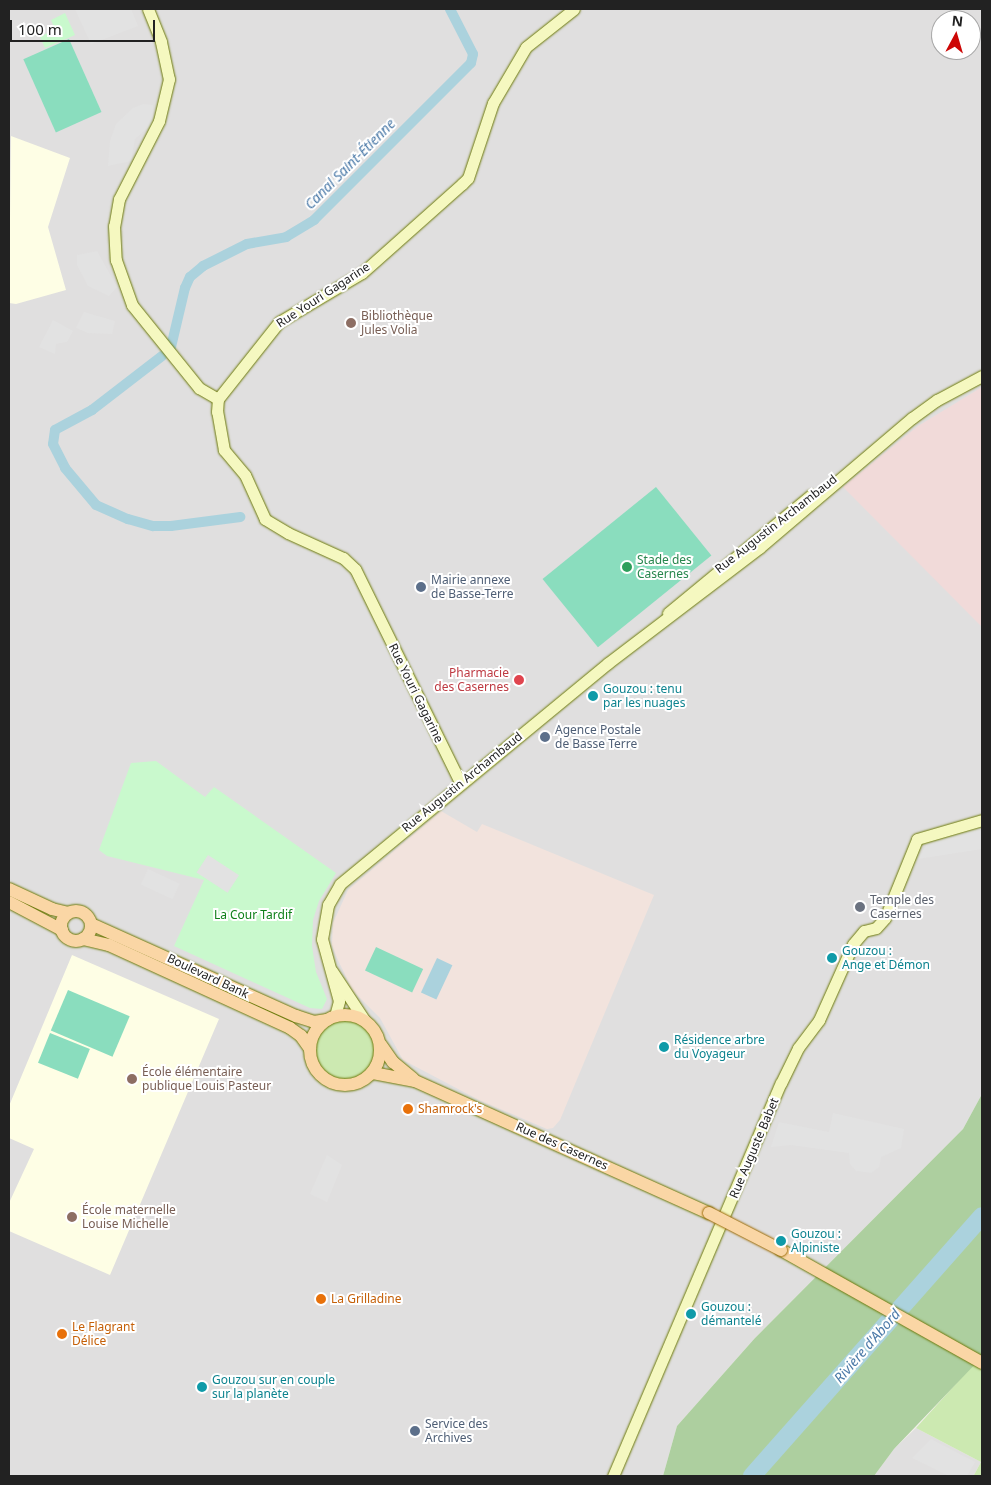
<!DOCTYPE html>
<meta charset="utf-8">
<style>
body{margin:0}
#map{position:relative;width:991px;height:1485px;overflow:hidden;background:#f1efe9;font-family:"Noto Sans",sans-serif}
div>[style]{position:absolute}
.residential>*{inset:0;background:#e0dfdf}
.commercial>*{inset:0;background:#f1dad9}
.education>*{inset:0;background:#fefee5}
.military>*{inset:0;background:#f2e3dd}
.grass>*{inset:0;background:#cce9b1}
.round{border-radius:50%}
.forest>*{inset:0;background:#adcf9f}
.park>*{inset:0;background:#c9f9cd}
.pitch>*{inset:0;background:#8addbe;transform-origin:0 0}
.parking>*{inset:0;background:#e2e2e2;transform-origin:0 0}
.water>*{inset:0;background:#abd2dd;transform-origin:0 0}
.canal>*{height:10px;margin:-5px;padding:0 5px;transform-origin:5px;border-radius:5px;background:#abd2dd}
.river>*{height:18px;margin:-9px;padding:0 9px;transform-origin:9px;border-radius:9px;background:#abd2dd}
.roads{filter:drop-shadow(0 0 1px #6c7908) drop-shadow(0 0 1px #6c7908)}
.secondary>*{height:11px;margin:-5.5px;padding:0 5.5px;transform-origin:5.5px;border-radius:5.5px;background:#f5f8c0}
.primary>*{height:12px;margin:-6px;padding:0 6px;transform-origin:6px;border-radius:6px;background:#fad6a5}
.primary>.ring{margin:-6px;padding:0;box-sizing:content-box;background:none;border:12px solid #fad6a5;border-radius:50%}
.bridges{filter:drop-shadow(0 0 1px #9b6a04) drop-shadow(0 0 1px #9b6a04)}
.primary-bridge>*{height:12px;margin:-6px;padding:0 6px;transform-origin:6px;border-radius:6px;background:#fad6a5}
.dots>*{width:14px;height:14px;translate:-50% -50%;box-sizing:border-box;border:2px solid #fff;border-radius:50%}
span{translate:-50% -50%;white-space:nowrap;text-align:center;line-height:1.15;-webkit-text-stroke:4px #fff;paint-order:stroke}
.street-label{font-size:12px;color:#222}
.education-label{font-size:12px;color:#785e54}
.left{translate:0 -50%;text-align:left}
.leisure-label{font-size:12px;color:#27864d}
.service-label{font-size:12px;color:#4e5e75}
.health-label{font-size:12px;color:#be3a42}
.right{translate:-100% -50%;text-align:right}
.culture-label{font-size:12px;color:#0d838f}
.worship-label{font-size:12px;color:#5b616d}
.park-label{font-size:12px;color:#0f8019}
.food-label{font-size:12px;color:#c56008}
.water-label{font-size:14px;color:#4c7aa8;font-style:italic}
.frame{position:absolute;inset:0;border:10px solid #222;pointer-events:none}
.north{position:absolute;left:931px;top:10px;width:50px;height:50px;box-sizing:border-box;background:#fff;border:1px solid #a7a7a7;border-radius:50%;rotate:6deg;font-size:14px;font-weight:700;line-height:20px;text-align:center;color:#222}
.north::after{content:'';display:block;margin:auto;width:18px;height:22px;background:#cd0706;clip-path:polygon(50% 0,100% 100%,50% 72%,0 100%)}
.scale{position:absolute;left:10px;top:20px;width:145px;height:22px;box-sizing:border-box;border:2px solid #222;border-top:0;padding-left:6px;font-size:15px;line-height:18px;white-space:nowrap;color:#222;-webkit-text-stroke:4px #fff;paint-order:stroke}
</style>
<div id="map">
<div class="residential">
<i style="clip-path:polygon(evenodd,9px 9px,982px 9px,982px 1094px,963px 1129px,755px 1338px,677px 1426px,663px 1476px,9px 1476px,9px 9px,941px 20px,971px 20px,971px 50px,941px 50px,941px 20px)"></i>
<i style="clip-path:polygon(916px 1428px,981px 1462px,974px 1475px,976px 1476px,874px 1476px,894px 1449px)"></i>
</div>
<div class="commercial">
<i style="clip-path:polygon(982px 387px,982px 627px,843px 487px,918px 426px)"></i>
</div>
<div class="education">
<i style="clip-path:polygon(11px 136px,70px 158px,48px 227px,66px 290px,16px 304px,9px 303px)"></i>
<i style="clip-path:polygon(72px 955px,219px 1019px,110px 1275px,9px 1231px,9px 1203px,34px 1149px,9px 1138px,9px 1106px)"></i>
</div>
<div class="military">
<i style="clip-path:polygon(441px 811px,477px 832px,482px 824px,654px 895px,560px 1120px,553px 1128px,547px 1129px,479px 1100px,403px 1060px,380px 1018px,353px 991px,337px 958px,332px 945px,333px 923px,348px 890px)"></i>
</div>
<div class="grass">
<i class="round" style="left:316px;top:1020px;width:60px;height:60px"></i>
<i style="clip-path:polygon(973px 1365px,982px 1365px,982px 1476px,974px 1475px,981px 1462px,916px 1428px)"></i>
</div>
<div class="forest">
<i style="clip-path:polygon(982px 1094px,982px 1357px,894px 1449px,874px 1476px,663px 1476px,677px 1426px,755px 1338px,963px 1129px)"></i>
</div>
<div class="park">
<i style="clip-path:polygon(65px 13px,75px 35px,45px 48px,40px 37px,55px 29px,51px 20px)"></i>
<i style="clip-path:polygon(156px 761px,205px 797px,214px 787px,336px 873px,319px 901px,313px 920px,312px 946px,316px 972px,327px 999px,322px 1009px,310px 1008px,174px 946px,204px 880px,107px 856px,99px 850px,131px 763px)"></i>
</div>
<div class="pitch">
<i style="left:69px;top:39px;width:80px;height:50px;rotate:66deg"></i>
<i style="left:656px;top:487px;width:88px;height:146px;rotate:51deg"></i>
<i style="left:376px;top:947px;width:52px;height:26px;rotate:25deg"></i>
<i style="left:68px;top:990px;width:67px;height:44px;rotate:23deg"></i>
<i style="left:50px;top:1033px;width:43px;height:32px;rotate:22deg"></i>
</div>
<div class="parking">
<i style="clip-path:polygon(75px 9px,131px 9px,138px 26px,91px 44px)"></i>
<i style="clip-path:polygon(143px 104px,153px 105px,153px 123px,135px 139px,131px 161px,108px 166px,110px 141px,116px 124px,133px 108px)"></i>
<i style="clip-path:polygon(97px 251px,117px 287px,109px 296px,88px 286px,77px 265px,77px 255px)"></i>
<i style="clip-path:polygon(84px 312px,115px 321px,112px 334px,88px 333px,76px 328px)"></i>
<i style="clip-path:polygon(53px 320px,73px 331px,67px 342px,56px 344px,55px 354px,39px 347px)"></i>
<i style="clip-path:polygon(982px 827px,982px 849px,918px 859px,927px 844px)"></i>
<i style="left:208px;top:855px;width:37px;height:21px;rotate:33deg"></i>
<i style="left:148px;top:869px;width:35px;height:17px;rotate:25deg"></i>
<i style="clip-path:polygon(833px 1113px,904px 1129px,901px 1148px,881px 1157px,879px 1167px,871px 1173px,856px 1171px,850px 1164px,849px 1153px,791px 1145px,771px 1147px,779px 1122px,829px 1132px)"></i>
<i style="clip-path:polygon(327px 1155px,342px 1165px,327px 1202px,310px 1194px)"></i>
<i style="clip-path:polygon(931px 1439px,975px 1462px,967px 1476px,949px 1476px,912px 1458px)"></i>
</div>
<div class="water">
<i style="left:437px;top:958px;width:17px;height:38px;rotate:25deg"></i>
</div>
<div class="canal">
<i style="left:171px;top:347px;width:61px;rotate:-76.7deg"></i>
<i style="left:185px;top:288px;width:12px;rotate:-66deg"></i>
<i style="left:190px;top:277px;width:17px;rotate:-40deg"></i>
<i style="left:203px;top:266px;width:49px;rotate:-26.6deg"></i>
<i style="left:247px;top:244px;width:40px;rotate:-10deg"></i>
<i style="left:286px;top:237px;width:33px;rotate:-31deg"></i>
<i style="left:314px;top:220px;width:222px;rotate:-45deg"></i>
<i style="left:471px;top:63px;width:9px;rotate:-77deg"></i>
<i style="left:473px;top:54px;width:51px;rotate:-117.1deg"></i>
<i style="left:162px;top:356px;width:88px;rotate:142.4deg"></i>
<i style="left:92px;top:410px;width:42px;rotate:151.6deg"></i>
<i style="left:55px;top:430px;width:14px;rotate:98deg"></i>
<i style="left:53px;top:444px;width:27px;rotate:63deg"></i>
<i style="left:65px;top:468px;width:48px;rotate:50deg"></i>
<i style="left:96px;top:505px;width:35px;rotate:24deg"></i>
<i style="left:128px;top:519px;width:26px;rotate:16deg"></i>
<i style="left:153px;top:526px;width:18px"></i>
<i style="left:171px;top:526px;width:70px;rotate:-7.4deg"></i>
</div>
<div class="river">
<i style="left:752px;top:1476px;width:347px;rotate:-48.5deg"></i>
</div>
<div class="roads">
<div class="secondary">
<i style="left:148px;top:9px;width:35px;rotate:68deg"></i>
<i style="left:161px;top:42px;width:38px;rotate:78deg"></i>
<i style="left:169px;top:79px;width:43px;rotate:103.4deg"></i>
<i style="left:159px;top:121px;width:88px;rotate:117.1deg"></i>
<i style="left:119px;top:199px;width:27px;rotate:100deg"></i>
<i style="left:114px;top:226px;width:34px;rotate:87deg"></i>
<i style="left:116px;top:260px;width:48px;rotate:70.4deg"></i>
<i style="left:132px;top:305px;width:107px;rotate:51.1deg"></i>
<i style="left:199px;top:388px;width:22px;rotate:30deg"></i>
<i style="left:668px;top:613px;width:185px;rotate:-39.5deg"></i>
<i style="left:460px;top:782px;width:237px;rotate:-116.2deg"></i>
<i style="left:355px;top:569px;width:16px;rotate:-137deg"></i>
<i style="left:343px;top:558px;width:60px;rotate:-155.6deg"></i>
<i style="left:288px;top:533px;width:27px;rotate:-149deg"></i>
<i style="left:265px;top:519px;width:48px;rotate:-114.4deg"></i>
<i style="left:245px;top:475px;width:33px;rotate:-130deg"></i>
<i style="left:224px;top:450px;width:39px;rotate:-100deg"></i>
<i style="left:217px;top:412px;width:13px;rotate:-86deg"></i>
<i style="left:218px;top:399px;width:98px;rotate:-51.6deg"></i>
<i style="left:279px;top:322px;width:96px;rotate:-30.6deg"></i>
<i style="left:362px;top:273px;width:134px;rotate:-41.7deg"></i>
<i style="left:462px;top:184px;width:8px;rotate:-45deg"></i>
<i style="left:468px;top:178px;width:79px;rotate:-71.6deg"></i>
<i style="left:493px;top:103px;width:65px;rotate:-59.5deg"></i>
<i style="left:526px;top:47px;width:61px;rotate:-38.4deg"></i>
<i style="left:332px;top:971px;width:60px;rotate:56.6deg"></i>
<i style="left:335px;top:1016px;width:16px;rotate:-75deg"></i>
<i style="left:339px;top:1001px;width:64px;rotate:-105.3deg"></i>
<i style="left:322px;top:939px;width:35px;rotate:-80deg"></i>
<i style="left:328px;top:905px;width:24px;rotate:-60deg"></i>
<i style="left:340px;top:884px;width:347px;rotate:-39.5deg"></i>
<i style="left:608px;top:663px;width:190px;rotate:-37.3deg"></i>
<i style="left:759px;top:548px;width:201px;rotate:-40.4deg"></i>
<i style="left:912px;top:418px;width:31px;rotate:-36deg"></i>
<i style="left:937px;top:400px;width:51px;rotate:-28.1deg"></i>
<i style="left:613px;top:1476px;width:427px;rotate:-66.9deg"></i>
<i style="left:781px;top:1083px;width:39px;rotate:-64deg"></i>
<i style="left:798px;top:1048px;width:35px;rotate:-53deg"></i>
<i style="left:819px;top:1020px;width:83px;rotate:-65.9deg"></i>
<i style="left:853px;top:944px;width:17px;rotate:-50deg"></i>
<i style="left:864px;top:931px;width:12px;rotate:-14deg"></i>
<i style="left:876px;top:928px;width:13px;rotate:-48deg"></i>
<i style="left:885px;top:918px;width:85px;rotate:-67.9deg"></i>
<i style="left:917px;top:839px;width:68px;rotate:-16.3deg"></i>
</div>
<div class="primary">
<i style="left:9px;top:889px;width:47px;rotate:24.9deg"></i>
<i style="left:52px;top:909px;width:16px;rotate:14deg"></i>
<i style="left:9px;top:902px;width:60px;rotate:27.8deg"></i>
<i class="ring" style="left:61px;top:911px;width:18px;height:18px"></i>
<i style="left:91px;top:924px;width:225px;rotate:24.2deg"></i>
<i style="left:296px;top:1016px;width:19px;rotate:18deg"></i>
<i style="left:314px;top:1022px;width:13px;rotate:-9deg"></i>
<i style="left:83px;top:939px;width:27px;rotate:13deg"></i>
<i style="left:109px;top:945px;width:199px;rotate:24.6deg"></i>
<i style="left:290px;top:1028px;width:14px;rotate:36deg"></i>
<i style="left:301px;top:1036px;width:16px;rotate:55deg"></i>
<i class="ring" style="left:310px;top:1015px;width:58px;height:58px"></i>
<i style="left:381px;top:1045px;width:21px;rotate:55deg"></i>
<i style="left:393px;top:1062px;width:26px;rotate:40deg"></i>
<i style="left:373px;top:1073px;width:43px;rotate:10.8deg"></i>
<i style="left:415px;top:1081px;width:322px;rotate:24.2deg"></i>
<i style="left:781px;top:1250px;width:231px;rotate:29.3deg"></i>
</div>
</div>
<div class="bridges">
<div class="primary-bridge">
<i style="left:709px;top:1213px;width:81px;rotate:27.2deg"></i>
</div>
</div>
<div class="dots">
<i style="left:351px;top:323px;background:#8d6e63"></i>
<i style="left:627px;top:567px;background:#2e9e5b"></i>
<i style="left:421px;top:587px;background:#5c6f8a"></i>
<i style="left:519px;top:680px;background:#e0444e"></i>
<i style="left:593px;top:696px;background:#0f9aa8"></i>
<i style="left:545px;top:737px;background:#5c6f8a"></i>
<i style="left:860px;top:907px;background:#6b7280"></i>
<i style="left:832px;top:958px;background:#0f9aa8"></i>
<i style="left:664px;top:1047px;background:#0f9aa8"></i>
<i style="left:132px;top:1079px;background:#8d6e63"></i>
<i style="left:408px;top:1109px;background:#e8710a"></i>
<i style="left:72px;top:1217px;background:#8d6e63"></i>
<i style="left:781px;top:1241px;background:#0f9aa8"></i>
<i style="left:321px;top:1299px;background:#e8710a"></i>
<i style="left:691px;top:1314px;background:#0f9aa8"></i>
<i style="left:62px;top:1334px;background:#e8710a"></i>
<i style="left:202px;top:1387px;background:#0f9aa8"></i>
<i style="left:415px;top:1431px;background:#5c6f8a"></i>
</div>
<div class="street-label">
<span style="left:323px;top:295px;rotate:-33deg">Rue Youri Gagarine</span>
<span style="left:776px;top:524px;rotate:-38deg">Rue Augustin Archambaud</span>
<span style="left:416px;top:693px;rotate:64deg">Rue Youri Gagarine</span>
<span style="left:462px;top:782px;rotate:-39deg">Rue Augustin Archambaud</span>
<span style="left:208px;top:976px;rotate:25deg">Boulevard Bank</span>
<span style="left:562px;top:1146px;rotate:24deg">Rue des Casernes</span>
<span style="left:754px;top:1148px;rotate:-67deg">Rue Auguste Babet</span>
</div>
<div class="education-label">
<span class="left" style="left:361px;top:323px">Bibliothèque<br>Jules Volia</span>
<span class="left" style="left:142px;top:1079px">École élémentaire<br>publique Louis Pasteur</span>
<span class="left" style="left:82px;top:1217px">École maternelle<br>Louise Michelle</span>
</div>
<div class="leisure-label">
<span class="left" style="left:637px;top:567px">Stade des<br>Casernes</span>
</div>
<div class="service-label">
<span class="left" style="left:431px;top:587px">Mairie annexe<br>de Basse-Terre</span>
<span class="left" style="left:555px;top:737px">Agence Postale<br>de Basse Terre</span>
<span class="left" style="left:425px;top:1431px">Service des<br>Archives</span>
</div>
<div class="health-label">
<span class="right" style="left:509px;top:680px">Pharmacie<br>des Casernes</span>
</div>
<div class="culture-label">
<span class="left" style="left:603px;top:696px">Gouzou : tenu<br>par les nuages</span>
<span class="left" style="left:842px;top:958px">Gouzou :<br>Ange et Démon</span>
<span class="left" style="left:674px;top:1047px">Résidence arbre<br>du Voyageur</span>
<span class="left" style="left:791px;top:1241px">Gouzou :<br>Alpiniste</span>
<span class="left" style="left:701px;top:1314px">Gouzou :<br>démantelé</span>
<span class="left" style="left:212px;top:1387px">Gouzou sur en couple<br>sur la planète</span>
</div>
<div class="worship-label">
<span class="left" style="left:870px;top:907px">Temple des<br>Casernes</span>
</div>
<div class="park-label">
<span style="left:253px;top:915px">La Cour Tardif</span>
</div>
<div class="food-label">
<span class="left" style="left:418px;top:1109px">Shamrock's</span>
<span class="left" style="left:331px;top:1299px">La Grilladine</span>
<span class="left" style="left:72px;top:1334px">Le Flagrant<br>Délice</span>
</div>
<div class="water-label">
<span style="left:350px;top:164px;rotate:-45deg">Canal Saint-Étienne</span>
<span style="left:867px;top:1346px;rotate:-49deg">Rivière d'Abord</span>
</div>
<div class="frame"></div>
<div class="north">N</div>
<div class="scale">100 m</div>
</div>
